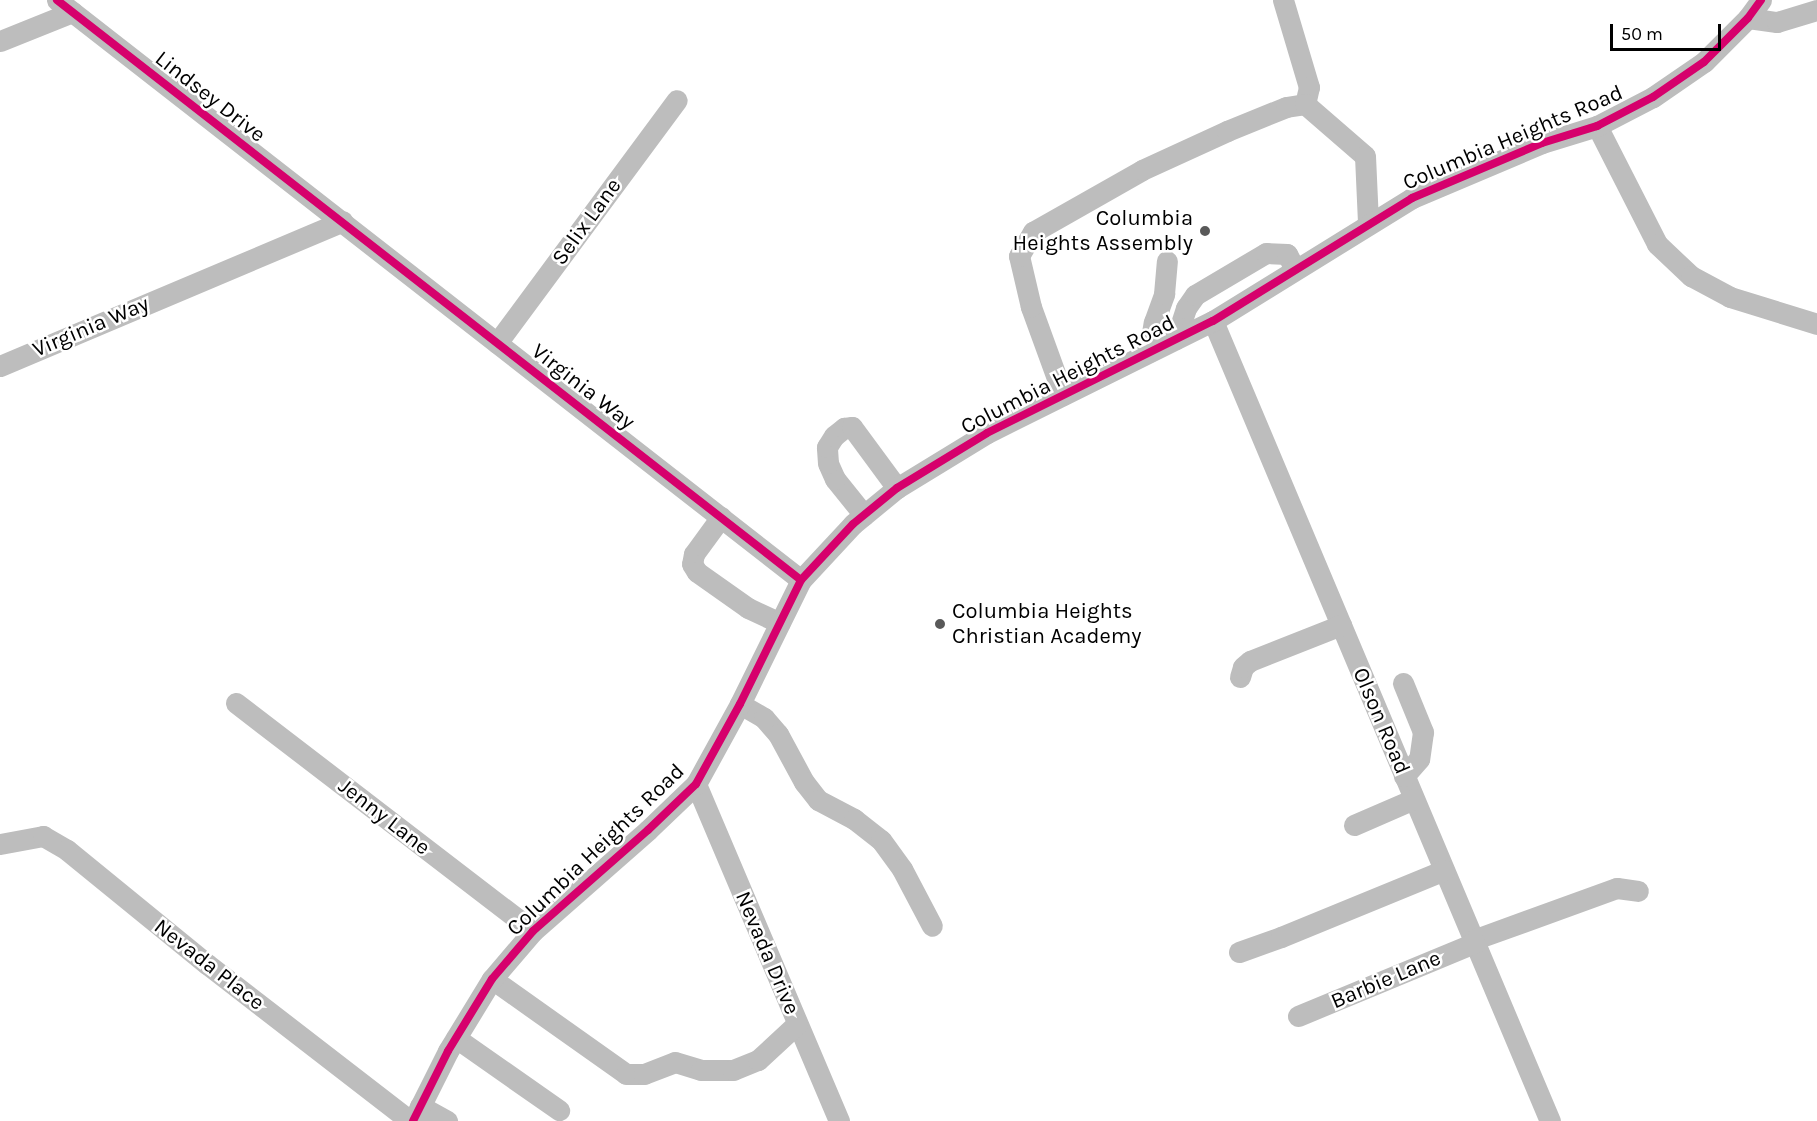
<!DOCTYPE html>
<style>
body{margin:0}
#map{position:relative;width:1817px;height:1121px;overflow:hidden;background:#fff;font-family:Karla,sans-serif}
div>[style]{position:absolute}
.minor>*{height:21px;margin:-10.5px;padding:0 10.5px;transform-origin:10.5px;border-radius:10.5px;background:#bdbdbd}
.cycleway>*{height:8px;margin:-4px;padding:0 4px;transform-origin:4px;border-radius:4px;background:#d6006c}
.dots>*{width:16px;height:16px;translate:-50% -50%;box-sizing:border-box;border:3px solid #fff;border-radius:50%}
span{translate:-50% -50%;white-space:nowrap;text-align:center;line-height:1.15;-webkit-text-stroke:5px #fff;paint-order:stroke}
.street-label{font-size:22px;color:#000}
.poi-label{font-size:22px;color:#000}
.right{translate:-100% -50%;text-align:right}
.left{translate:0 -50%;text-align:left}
.scale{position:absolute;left:1610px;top:24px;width:111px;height:27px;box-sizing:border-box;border:3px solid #000;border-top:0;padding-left:8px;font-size:18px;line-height:21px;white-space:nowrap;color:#000;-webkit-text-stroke:4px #fff;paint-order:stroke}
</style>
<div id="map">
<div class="minor">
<i style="left:57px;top:0;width:943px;rotate:37.94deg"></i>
<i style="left:1283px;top:0;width:91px;rotate:73.4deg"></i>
<i style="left:1309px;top:87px;width:17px;rotate:103deg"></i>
<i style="left:1748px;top:18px;width:29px;rotate:8deg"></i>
<i style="left:1777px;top:22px;width:42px;rotate:-16.7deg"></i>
<i style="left:0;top:41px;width:78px;rotate:-21.9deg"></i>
<i style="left:1597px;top:126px;width:132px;rotate:63deg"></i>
<i style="left:1657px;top:244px;width:47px;rotate:43.3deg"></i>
<i style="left:1691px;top:276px;width:44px;rotate:28.3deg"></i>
<i style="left:1730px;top:297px;width:91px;rotate:17.2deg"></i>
<i style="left:1213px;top:321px;width:868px;rotate:67.16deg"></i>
<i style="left:1176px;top:339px;width:33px;rotate:-72deg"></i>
<i style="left:1186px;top:308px;width:16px;rotate:-55deg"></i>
<i style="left:1195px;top:295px;width:82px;rotate:-30.6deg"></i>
<i style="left:1266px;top:253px;width:21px;rotate:3deg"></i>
<i style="left:1287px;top:254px;width:17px;rotate:62deg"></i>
<i style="left:497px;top:343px;width:302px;rotate:-53.5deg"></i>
<i style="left:1149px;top:352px;width:30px;rotate:-81deg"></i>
<i style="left:1154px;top:322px;width:30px;rotate:-70deg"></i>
<i style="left:1164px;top:294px;width:33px;rotate:-85deg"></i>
<i style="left:0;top:366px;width:372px;rotate:-22.9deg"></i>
<i style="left:1063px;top:395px;width:94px;rotate:-110deg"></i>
<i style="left:1031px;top:307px;width:52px;rotate:-103.2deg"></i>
<i style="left:1019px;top:256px;width:28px;rotate:-60deg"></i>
<i style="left:1033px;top:232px;width:125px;rotate:-29.6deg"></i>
<i style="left:1142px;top:170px;width:94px;rotate:-24.6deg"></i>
<i style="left:1227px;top:131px;width:64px;rotate:-22.1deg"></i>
<i style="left:1286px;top:107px;width:19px;rotate:-9deg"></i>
<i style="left:1305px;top:104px;width:79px;rotate:40.9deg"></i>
<i style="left:1365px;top:156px;width:67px;rotate:87.4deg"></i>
<i style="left:864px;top:515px;width:46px;rotate:-128.9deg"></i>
<i style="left:835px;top:479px;width:17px;rotate:-114deg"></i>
<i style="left:828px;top:463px;width:16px;rotate:-94deg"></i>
<i style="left:827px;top:447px;width:13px;rotate:-58deg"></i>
<i style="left:834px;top:436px;width:13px;rotate:-39deg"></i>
<i style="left:844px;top:428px;width:8px;rotate:-7deg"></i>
<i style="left:852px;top:427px;width:76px;rotate:53.6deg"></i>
<i style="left:721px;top:517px;width:46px;rotate:126.1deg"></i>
<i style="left:694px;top:554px;width:10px;rotate:101deg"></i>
<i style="left:692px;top:564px;width:9px;rotate:58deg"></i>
<i style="left:697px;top:572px;width:62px;rotate:35.2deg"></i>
<i style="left:748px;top:608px;width:35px;rotate:25deg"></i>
<i style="left:1240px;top:677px;width:10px;rotate:-73deg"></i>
<i style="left:1243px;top:667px;width:9px;rotate:-41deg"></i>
<i style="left:1250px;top:661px;width:98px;rotate:-21.6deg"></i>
<i style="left:1403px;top:683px;width:53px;rotate:67.8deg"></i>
<i style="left:1423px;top:732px;width:27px;rotate:98deg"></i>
<i style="left:1419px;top:759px;width:23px;rotate:131deg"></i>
<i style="left:236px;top:703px;width:374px;rotate:37.5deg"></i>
<i style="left:740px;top:704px;width:28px;rotate:30deg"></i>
<i style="left:764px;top:718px;width:21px;rotate:49deg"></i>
<i style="left:778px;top:734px;width:55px;rotate:61.6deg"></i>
<i style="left:804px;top:782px;width:23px;rotate:52deg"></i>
<i style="left:818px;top:800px;width:41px;rotate:27.8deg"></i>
<i style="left:854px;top:819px;width:34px;rotate:38deg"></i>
<i style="left:881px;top:840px;width:36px;rotate:54deg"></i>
<i style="left:902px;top:869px;width:64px;rotate:62.2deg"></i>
<i style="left:696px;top:784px;width:366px;rotate:67deg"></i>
<i style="left:1354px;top:825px;width:65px;rotate:-23.4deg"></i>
<i style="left:0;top:844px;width:44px;rotate:-10.5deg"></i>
<i style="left:43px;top:836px;width:28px;rotate:30deg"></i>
<i style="left:67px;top:850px;width:181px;rotate:39.2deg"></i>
<i style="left:207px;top:964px;width:257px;rotate:37.7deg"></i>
<i style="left:1473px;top:940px;width:153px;rotate:-19.9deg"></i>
<i style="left:1617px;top:888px;width:21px;rotate:8deg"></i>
<i style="left:1239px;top:952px;width:45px;rotate:-19.7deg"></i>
<i style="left:1281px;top:937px;width:176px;rotate:-22.3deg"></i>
<i style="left:492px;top:979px;width:164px;rotate:35.3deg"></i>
<i style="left:626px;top:1074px;width:18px"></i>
<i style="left:644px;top:1074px;width:33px;rotate:-21deg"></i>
<i style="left:675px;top:1062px;width:27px;rotate:17deg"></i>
<i style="left:701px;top:1070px;width:32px"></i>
<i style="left:733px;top:1070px;width:27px;rotate:-22deg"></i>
<i style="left:758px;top:1060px;width:53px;rotate:-42.7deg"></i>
<i style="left:1298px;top:1016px;width:191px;rotate:-22.5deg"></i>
<i style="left:456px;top:1038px;width:126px;rotate:35deg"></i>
<i style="left:420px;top:1106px;width:31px;rotate:29deg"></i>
<i style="left:413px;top:1121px;width:78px;rotate:-63.4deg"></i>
<i style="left:448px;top:1051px;width:84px;rotate:-58.6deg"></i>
<i style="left:492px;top:979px;width:63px;rotate:-49.5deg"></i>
<i style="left:533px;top:931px;width:153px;rotate:-41.3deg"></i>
<i style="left:648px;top:830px;width:66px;rotate:-43.8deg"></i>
<i style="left:696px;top:784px;width:91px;rotate:-61.2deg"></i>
<i style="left:740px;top:704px;width:138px;rotate:-63.8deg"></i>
<i style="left:801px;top:580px;width:76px;rotate:-47.1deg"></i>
<i style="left:853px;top:524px;width:57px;rotate:-39.3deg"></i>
<i style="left:897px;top:488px;width:105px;rotate:-31.4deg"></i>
<i style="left:987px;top:433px;width:252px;rotate:-26.4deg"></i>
<i style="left:1213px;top:321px;width:234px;rotate:-31.7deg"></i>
<i style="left:1412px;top:198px;width:141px;rotate:-22.9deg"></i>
<i style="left:1542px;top:143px;width:58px;rotate:-17.2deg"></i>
<i style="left:1597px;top:126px;width:63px;rotate:-27.4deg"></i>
<i style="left:1653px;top:97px;width:62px;rotate:-34.5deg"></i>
<i style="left:1704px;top:62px;width:62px;rotate:-45deg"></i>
<i style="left:1748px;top:18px;width:22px;rotate:-54deg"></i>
</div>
<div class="cycleway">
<i style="left:57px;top:0;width:943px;rotate:37.94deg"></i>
<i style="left:413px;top:1121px;width:78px;rotate:-63.4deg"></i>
<i style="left:448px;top:1051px;width:84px;rotate:-58.6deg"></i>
<i style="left:492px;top:979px;width:63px;rotate:-49.5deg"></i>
<i style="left:533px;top:931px;width:153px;rotate:-41.3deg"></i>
<i style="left:648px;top:830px;width:66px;rotate:-43.8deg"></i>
<i style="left:696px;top:784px;width:91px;rotate:-61.2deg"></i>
<i style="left:740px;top:704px;width:138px;rotate:-63.8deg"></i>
<i style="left:801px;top:580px;width:76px;rotate:-47.1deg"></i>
<i style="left:853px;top:524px;width:57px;rotate:-39.3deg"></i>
<i style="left:897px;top:488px;width:105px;rotate:-31.4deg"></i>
<i style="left:987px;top:433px;width:252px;rotate:-26.4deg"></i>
<i style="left:1213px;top:321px;width:234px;rotate:-31.7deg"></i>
<i style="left:1412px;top:198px;width:141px;rotate:-22.9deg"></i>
<i style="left:1542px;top:143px;width:58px;rotate:-17.2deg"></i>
<i style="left:1597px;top:126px;width:63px;rotate:-27.4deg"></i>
<i style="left:1653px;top:97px;width:62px;rotate:-34.5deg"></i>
<i style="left:1704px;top:62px;width:62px;rotate:-45deg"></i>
<i style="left:1748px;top:18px;width:22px;rotate:-54deg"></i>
</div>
<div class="dots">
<i style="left:1205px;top:231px;background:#595959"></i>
<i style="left:940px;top:624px;background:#595959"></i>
</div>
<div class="street-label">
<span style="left:210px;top:97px;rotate:38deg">Lindsey Drive</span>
<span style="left:1513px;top:138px;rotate:-23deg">Columbia Heights Road</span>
<span style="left:587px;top:222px;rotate:-54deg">Selix Lane</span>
<span style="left:91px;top:327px;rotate:-23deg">Virginia Way</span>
<span style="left:1068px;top:375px;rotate:-27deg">Columbia Heights Road</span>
<span style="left:583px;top:387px;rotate:38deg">Virginia Way</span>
<span style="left:1381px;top:721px;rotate:67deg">Olson Road</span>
<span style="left:384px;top:817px;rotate:38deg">Jenny Lane</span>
<span style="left:596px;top:850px;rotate:-44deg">Columbia Heights Road</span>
<span style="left:767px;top:953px;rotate:67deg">Nevada Drive</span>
<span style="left:209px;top:965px;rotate:38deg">Nevada Place</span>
<span style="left:1386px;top:980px;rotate:-23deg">Barbie Lane</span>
</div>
<div class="poi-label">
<span class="right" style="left:1193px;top:231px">Columbia<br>Heights Assembly</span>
<span class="left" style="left:952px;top:624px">Columbia Heights<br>Christian Academy</span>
</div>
<div class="scale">50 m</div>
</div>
